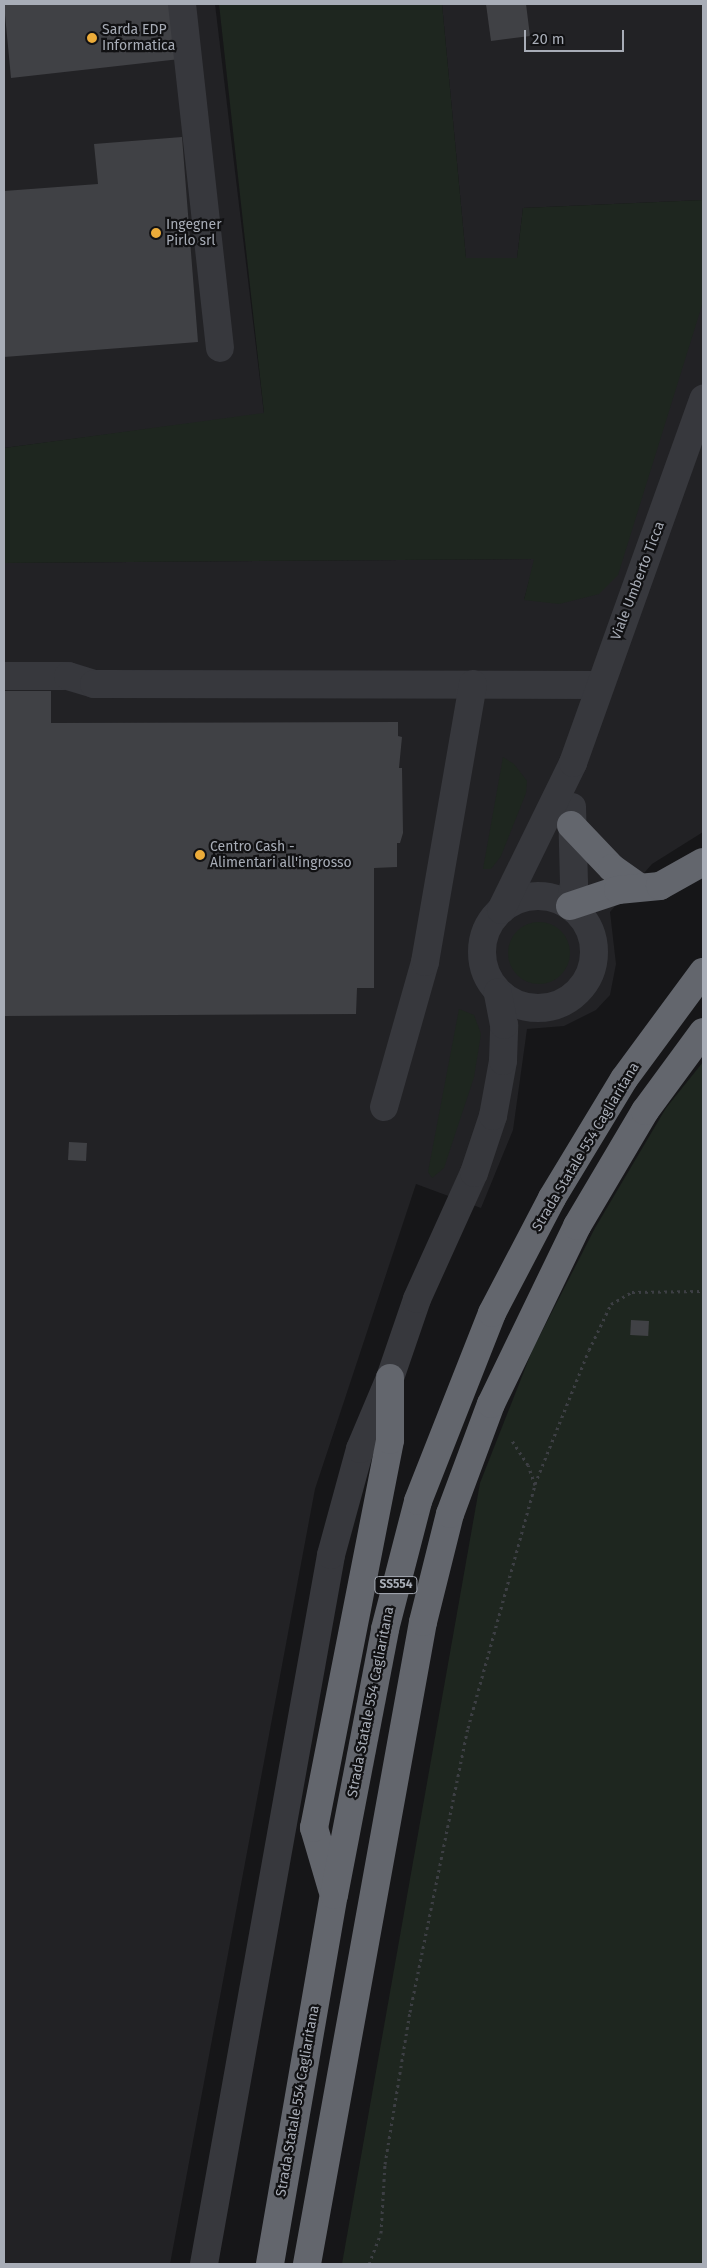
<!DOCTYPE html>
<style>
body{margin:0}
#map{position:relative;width:707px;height:2268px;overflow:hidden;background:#161618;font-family:"Fira Sans",sans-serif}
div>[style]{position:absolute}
.built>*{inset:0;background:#222225}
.green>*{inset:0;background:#1e261f}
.round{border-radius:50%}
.building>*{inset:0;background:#404145;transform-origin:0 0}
.path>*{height:3px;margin-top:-1.5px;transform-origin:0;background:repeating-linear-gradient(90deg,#3d3f44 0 2.5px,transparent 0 6.5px)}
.minor>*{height:28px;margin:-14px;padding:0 14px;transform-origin:14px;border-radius:14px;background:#37383d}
.minor>.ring{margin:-14px;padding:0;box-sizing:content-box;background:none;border:28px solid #37383d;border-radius:50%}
.highway>*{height:28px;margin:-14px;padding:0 14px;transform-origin:14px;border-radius:14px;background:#63666d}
.dots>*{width:14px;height:14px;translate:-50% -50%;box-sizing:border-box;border:2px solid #111113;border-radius:50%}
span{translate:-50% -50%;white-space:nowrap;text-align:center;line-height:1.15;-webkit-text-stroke:4.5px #111113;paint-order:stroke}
.shield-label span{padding:1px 4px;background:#111113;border:1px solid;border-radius:4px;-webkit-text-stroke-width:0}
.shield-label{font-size:12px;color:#a8adb7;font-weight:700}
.poi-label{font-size:14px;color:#a8adb7}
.left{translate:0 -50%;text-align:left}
.street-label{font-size:14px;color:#a8adb7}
.frame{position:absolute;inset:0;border:5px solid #a8adb7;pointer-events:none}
.scale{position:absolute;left:524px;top:30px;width:100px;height:22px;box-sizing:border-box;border:2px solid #a8adb7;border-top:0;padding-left:6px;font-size:15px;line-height:18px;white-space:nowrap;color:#a8adb7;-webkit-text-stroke:4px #111113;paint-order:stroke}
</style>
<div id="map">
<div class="built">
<i style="clip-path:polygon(4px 4px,215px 4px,264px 414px,4px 448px)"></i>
<i style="clip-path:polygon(442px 4px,703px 4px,703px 200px,523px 208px,517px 258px,466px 258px)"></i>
<i style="clip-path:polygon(703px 264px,703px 832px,652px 864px,610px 912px,616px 964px,610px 995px,596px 1010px,564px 1026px,527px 1029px,513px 1130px,481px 1208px,416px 1184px,315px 1489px,170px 2264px,4px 2264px,4px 563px,535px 559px,524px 600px)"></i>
</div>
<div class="green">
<i style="clip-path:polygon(219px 4px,442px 4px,466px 258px,517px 258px,523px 208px,703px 200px,703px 302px,618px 575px,599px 594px,559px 604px,524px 600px,534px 559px,4px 563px,4px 448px,264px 413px)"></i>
<i style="clip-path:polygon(503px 757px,514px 764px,527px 781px,526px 793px,501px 856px,491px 869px,483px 869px)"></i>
<i class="round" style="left:508px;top:922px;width:62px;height:62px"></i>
<i style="clip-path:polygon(459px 1009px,474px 1015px,481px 1034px,474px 1077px,444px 1168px,432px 1178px,428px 1172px)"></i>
<i style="clip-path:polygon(703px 1062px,703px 2264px,342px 2264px,480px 1483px,532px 1351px,595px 1228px,666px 1108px)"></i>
</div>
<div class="building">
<i style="clip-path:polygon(4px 4px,173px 4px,180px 59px,11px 78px)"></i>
<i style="clip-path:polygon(486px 4px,526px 4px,530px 36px,491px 41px)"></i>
<i style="clip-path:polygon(182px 137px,198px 342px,4px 357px,4px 191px,98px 184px,94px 144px)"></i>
<i style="clip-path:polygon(4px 691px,51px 691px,51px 723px,398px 722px,398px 736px,402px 737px,399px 768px,402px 768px,403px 833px,400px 843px,397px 843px,397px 867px,374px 868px,374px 988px,357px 988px,356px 1014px,4px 1016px)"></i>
<i style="left:69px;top:1142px;width:18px;height:18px;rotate:3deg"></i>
<i style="left:631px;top:1320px;width:18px;height:15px;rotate:3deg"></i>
</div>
<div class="path">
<i style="left:535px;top:1484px;width:144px;rotate:-68.1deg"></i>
<i style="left:589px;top:1350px;width:51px;rotate:-64.4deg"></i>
<i style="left:611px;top:1304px;width:24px;rotate:-30deg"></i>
<i style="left:632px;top:1292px;width:71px;rotate:-0.8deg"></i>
<i style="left:369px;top:2264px;width:33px;rotate:-69deg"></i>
<i style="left:381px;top:2233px;width:69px;rotate:-86.7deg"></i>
<i style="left:385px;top:2164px;width:154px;rotate:-80.7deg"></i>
<i style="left:410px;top:2012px;width:290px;rotate:-78.5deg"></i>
<i style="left:468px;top:1728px;width:252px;rotate:-74.6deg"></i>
<i style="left:535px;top:1485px;width:21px;rotate:-109deg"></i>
<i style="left:528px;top:1465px;width:30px;rotate:-123deg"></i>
</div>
<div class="minor">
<i style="left:182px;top:4px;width:346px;rotate:83.7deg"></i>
<i style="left:4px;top:676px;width:64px"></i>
<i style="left:68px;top:676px;width:27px;rotate:17deg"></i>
<i style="left:94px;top:684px;width:506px;rotate:0.11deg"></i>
<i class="ring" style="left:482px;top:896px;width:84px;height:84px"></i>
<i style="left:570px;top:906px;width:23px;rotate:-80deg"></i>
<i style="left:574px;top:883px;width:76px;rotate:-91.5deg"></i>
<i style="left:501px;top:910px;width:164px;rotate:-63.9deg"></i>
<i style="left:573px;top:763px;width:387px;rotate:-70.3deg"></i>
<i style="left:384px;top:1107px;width:151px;rotate:-74.2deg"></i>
<i style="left:425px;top:962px;width:282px;rotate:-80.2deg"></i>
<i style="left:204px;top:2264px;width:720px;rotate:-79.84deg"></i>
<i style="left:331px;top:1555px;width:110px;rotate:-74.7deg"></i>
<i style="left:360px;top:1449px;width:77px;rotate:-67.1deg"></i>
<i style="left:390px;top:1378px;width:83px;rotate:-71.1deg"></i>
<i style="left:417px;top:1299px;width:138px;rotate:-65.7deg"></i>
<i style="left:474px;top:1173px;width:60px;rotate:-71.6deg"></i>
<i style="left:493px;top:1116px;width:56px;rotate:-79.7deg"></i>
<i style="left:503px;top:1061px;width:36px;rotate:-88deg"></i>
<i style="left:504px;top:1025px;width:33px;rotate:-101deg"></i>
</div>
<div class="highway">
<i style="left:571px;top:825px;width:59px;rotate:46.4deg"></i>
<i style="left:612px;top:868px;width:32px;rotate:35deg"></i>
<i style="left:570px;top:906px;width:51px;rotate:-18.4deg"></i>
<i style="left:618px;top:890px;width:42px;rotate:-5.4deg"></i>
<i style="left:660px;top:886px;width:49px;rotate:-29.2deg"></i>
<i style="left:332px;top:1889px;width:64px;rotate:-106.4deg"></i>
<i style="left:314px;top:1828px;width:395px;rotate:-78.9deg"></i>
<i style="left:390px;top:1440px;width:62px;rotate:-90deg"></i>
<i style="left:270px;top:2264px;width:375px;rotate:-80.2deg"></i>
<i style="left:334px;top:1895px;width:271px;rotate:-79.1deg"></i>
<i style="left:385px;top:1629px;width:132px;rotate:-75.5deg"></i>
<i style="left:418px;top:1501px;width:202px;rotate:-68.5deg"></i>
<i style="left:492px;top:1313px;width:130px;rotate:-62.4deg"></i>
<i style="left:552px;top:1198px;width:139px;rotate:-58.8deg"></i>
<i style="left:624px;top:1079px;width:133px;rotate:-53.6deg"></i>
<i style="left:307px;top:2264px;width:652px;rotate:-79.76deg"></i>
<i style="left:423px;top:1622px;width:111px;rotate:-76deg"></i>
<i style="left:450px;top:1514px;width:117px;rotate:-69.6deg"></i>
<i style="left:491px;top:1404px;width:198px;rotate:-64.2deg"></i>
<i style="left:577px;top:1226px;width:134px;rotate:-59.4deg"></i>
<i style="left:645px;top:1111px;width:98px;rotate:-53.7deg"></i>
</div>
<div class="dots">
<i style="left:92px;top:38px;background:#ecac3a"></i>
<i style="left:156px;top:233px;background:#ecac3a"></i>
<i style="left:200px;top:855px;background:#ecac3a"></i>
</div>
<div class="shield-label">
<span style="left:396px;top:1585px">SS554</span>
</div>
<div class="poi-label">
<span class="left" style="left:102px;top:38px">Sarda EDP<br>Informatica</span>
<span class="left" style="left:166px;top:233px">Ingegner<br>Pirlo srl</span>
<span class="left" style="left:210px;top:855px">Centro Cash -<br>Alimentari all'ingrosso</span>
</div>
<div class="street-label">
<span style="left:638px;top:581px;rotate:-69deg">Viale Umberto Ticca</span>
<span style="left:586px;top:1147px;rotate:-59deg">Strada Statale 554 Cagliaritana</span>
<span style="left:371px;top:1702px;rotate:-79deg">Strada Statale 554 Cagliaritana</span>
<span style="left:298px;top:2101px;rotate:-80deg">Strada Statale 554 Cagliaritana</span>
</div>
<div class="frame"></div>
<div class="scale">20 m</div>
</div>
